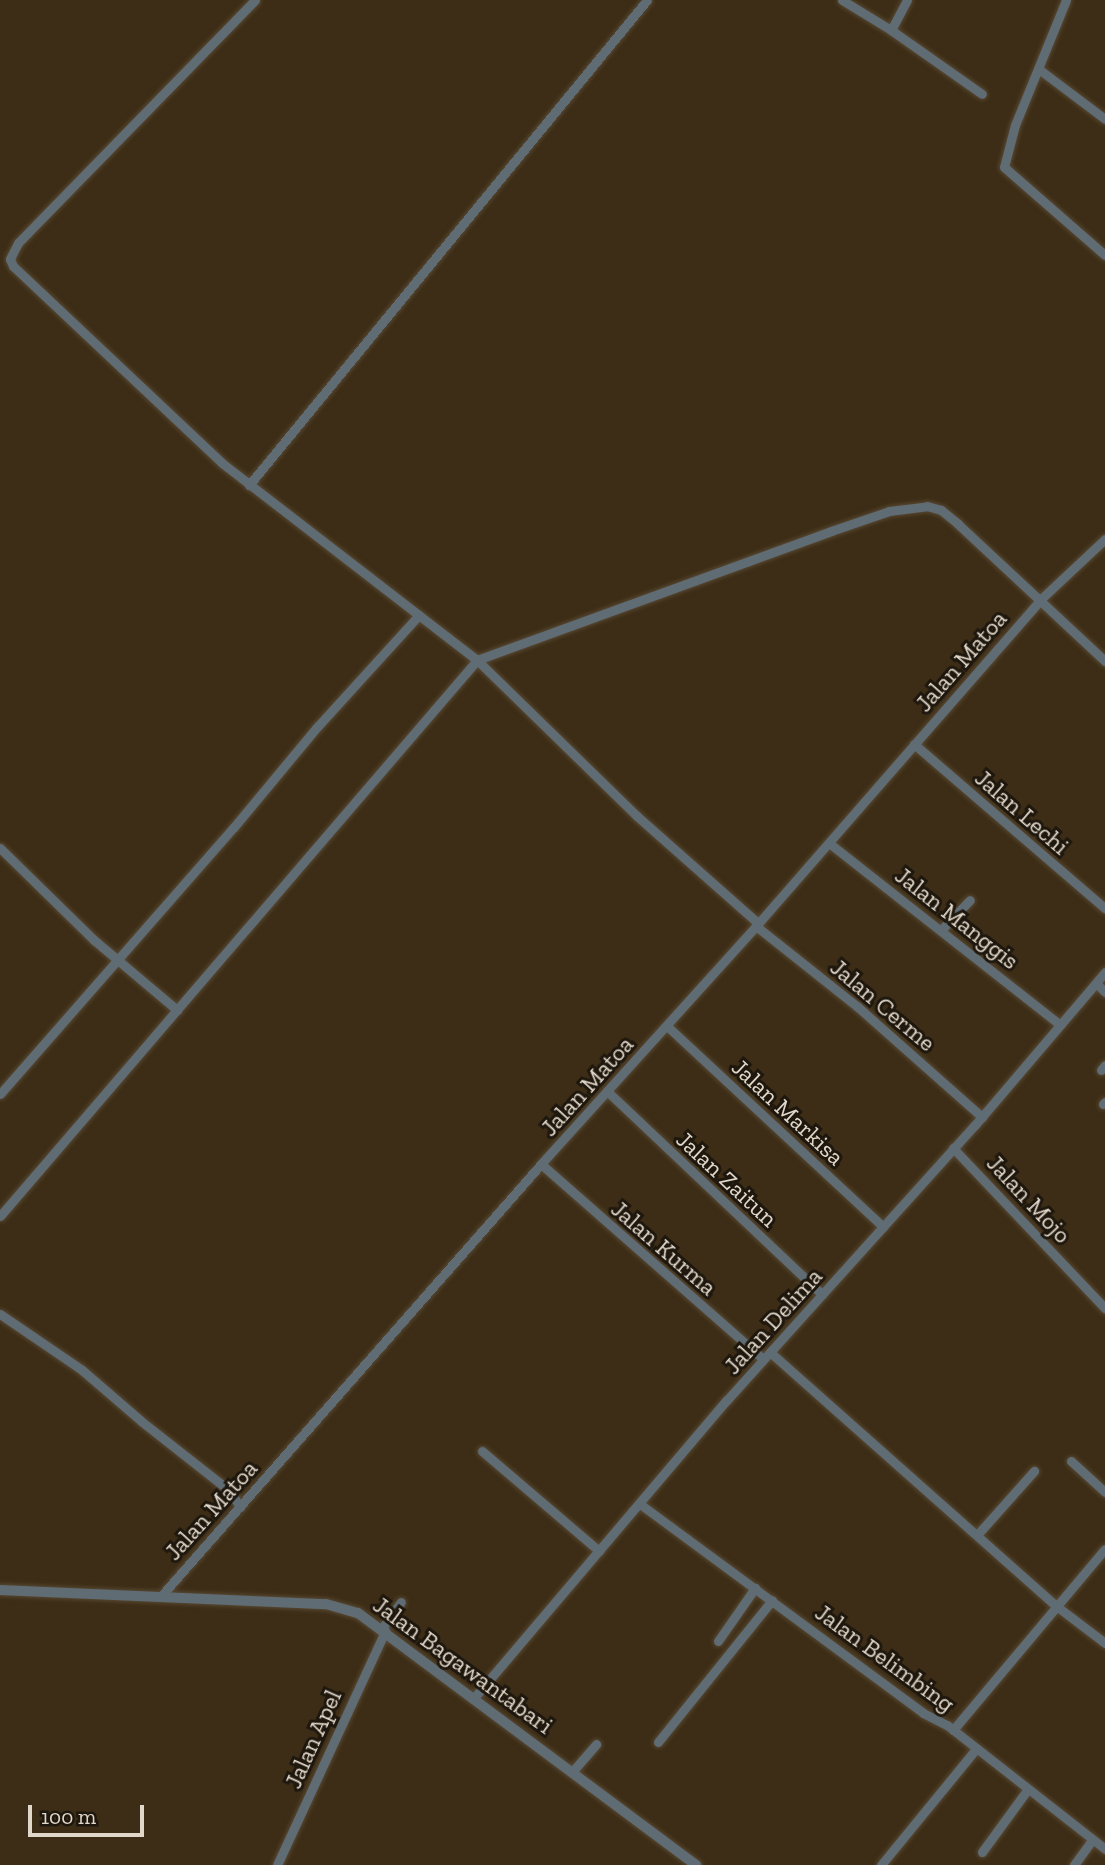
<!DOCTYPE html>
<style>
body{margin:0}
#map{position:relative;width:1105px;height:1865px;overflow:hidden;background:#3d2d16;font-family:"Zilla Slab",serif}
div>[style]{position:absolute}
.roads{filter:drop-shadow(0 0 2px #574833) drop-shadow(0 0 2px #574833)}
.minor>*{height:9px;margin:-4.5px;padding:0 4.5px;transform-origin:4.5px;border-radius:4.5px;background:#606c74}
.tertiary>*{height:10px;margin:-5px;padding:0 5px;transform-origin:5px;border-radius:5px;background:#606c74}
span{translate:-50% -50%;white-space:nowrap;text-align:center;line-height:1.15;-webkit-text-stroke:6px #1e170d;paint-order:stroke}
.street-label{font-size:24px;color:#e2d8ca}
.scale{position:absolute;left:28px;top:1805px;width:116px;height:32px;box-sizing:border-box;border:4px solid #e2d8ca;border-top:0;padding-left:9px;font-size:21px;line-height:24px;white-space:nowrap;color:#e2d8ca;-webkit-text-stroke:5px #1e170d;paint-order:stroke}
</style>
<div id="map">
<div class="roads">
<div class="minor">
<i style="left:255px;top:0;width:339px;rotate:134.3deg"></i>
<i style="left:18px;top:243px;width:18px;rotate:117deg"></i>
<i style="left:10px;top:259px;width:8px;rotate:67deg"></i>
<i style="left:13px;top:266px;width:287px;rotate:43.3deg"></i>
<i style="left:222px;top:463px;width:322px;rotate:37.7deg"></i>
<i style="left:477px;top:660px;width:223px;rotate:44.3deg"></i>
<i style="left:637px;top:816px;width:162px;rotate:41.5deg"></i>
<i style="left:842px;top:0;width:57px;rotate:31.5deg"></i>
<i style="left:907px;top:0;width:34px;rotate:118deg"></i>
<i style="left:891px;top:30px;width:111px;rotate:35.1deg"></i>
<i style="left:1066px;top:0;width:135px;rotate:112.2deg"></i>
<i style="left:1015px;top:125px;width:43px;rotate:104.7deg"></i>
<i style="left:1004px;top:167px;width:134px;rotate:41.1deg"></i>
<i style="left:1040px;top:70px;width:81px;rotate:37deg"></i>
<i style="left:249px;top:485px;width:627px;rotate:-50.63deg"></i>
<i style="left:914px;top:744px;width:252px;rotate:40.7deg"></i>
<i style="left:829px;top:843px;width:294px;rotate:38.2deg"></i>
<i style="left:0;top:848px;width:132px;rotate:44.4deg"></i>
<i style="left:94px;top:940px;width:109px;rotate:40.1deg"></i>
<i style="left:756px;top:926px;width:130px;rotate:38.5deg"></i>
<i style="left:858px;top:1007px;width:166px;rotate:41.6deg"></i>
<i style="left:942px;top:929px;width:40px;rotate:-46deg"></i>
<i style="left:1096px;top:983px;width:13px;rotate:45deg"></i>
<i style="left:667px;top:1026px;width:295px;rotate:42.9deg"></i>
<i style="left:1101px;top:1070px;width:6px;rotate:-51deg"></i>
<i style="left:607px;top:1091px;width:296px;rotate:43.4deg"></i>
<i style="left:0;top:1094px;width:355px;rotate:-48.8deg"></i>
<i style="left:234px;top:827px;width:131px;rotate:-50.3deg"></i>
<i style="left:318px;top:726px;width:150px;rotate:-47.7deg"></i>
<i style="left:1103px;top:1104px;width:3px;rotate:-45deg"></i>
<i style="left:953px;top:1148px;width:221px;rotate:46.5deg"></i>
<i style="left:541px;top:1164px;width:295px;rotate:41.3deg"></i>
<i style="left:0;top:1216px;width:733px;rotate:-49.37deg"></i>
<i style="left:477px;top:660px;width:377px;rotate:-20deg"></i>
<i style="left:831px;top:531px;width:61px;rotate:-19deg"></i>
<i style="left:889px;top:511px;width:38px;rotate:-7deg"></i>
<i style="left:927px;top:506px;width:15px;rotate:16deg"></i>
<i style="left:941px;top:510px;width:22px;rotate:39deg"></i>
<i style="left:958px;top:524px;width:201px;rotate:43deg"></i>
<i style="left:0;top:1314px;width:99px;rotate:34.3deg"></i>
<i style="left:82px;top:1370px;width:78px;rotate:40.8deg"></i>
<i style="left:141px;top:1421px;width:113px;rotate:38.2deg"></i>
<i style="left:230px;top:1491px;width:19px;rotate:58deg"></i>
<i style="left:770px;top:1352px;width:381px;rotate:41.6deg"></i>
<i style="left:1055px;top:1605px;width:63px;rotate:37.2deg"></i>
<i style="left:482px;top:1451px;width:154px;rotate:40.5deg"></i>
<i style="left:1071px;top:1461px;width:46px;rotate:42.4deg"></i>
<i style="left:640px;top:1504px;width:352px;rotate:36.4deg"></i>
<i style="left:923px;top:1713px;width:27px;rotate:27deg"></i>
<i style="left:947px;top:1725px;width:201px;rotate:38.1deg"></i>
<i style="left:977px;top:1535px;width:86px;rotate:-48.3deg"></i>
<i style="left:161px;top:1596px;width:575px;rotate:-48.66deg"></i>
<i style="left:541px;top:1164px;width:321px;rotate:-47.9deg"></i>
<i style="left:756px;top:926px;width:432px;rotate:-48.9deg"></i>
<i style="left:1040px;top:600px;width:89px;rotate:-43.2deg"></i>
<i style="left:382px;top:1628px;width:32px;rotate:-54deg"></i>
<i style="left:718px;top:1641px;width:65px;rotate:-55.1deg"></i>
<i style="left:473px;top:1699px;width:392px;rotate:-49.7deg"></i>
<i style="left:727px;top:1400px;width:370px;rotate:-48deg"></i>
<i style="left:975px;top:1125px;width:201px;rotate:-49.6deg"></i>
<i style="left:953px;top:1730px;width:236px;rotate:-50deg"></i>
<i style="left:658px;top:1742px;width:182px;rotate:-51.2deg"></i>
<i style="left:572px;top:1772px;width:37px;rotate:-49deg"></i>
<i style="left:982px;top:1852px;width:78px;rotate:-53.9deg"></i>
<i style="left:277px;top:1865px;width:258px;rotate:-65.2deg"></i>
<i style="left:881px;top:1865px;width:150px;rotate:-50.7deg"></i>
<i style="left:1074px;top:1865px;width:31px;rotate:-54deg"></i>
</div>
<div class="tertiary">
<i style="left:0;top:1590px;width:326px;rotate:2.5deg"></i>
<i style="left:326px;top:1604px;width:33px;rotate:16deg"></i>
<i style="left:358px;top:1613px;width:422px;rotate:36.7deg"></i>
</div>
</div>
<div class="street-label">
<span style="left:961px;top:661px;rotate:-49deg">Jalan Matoa</span>
<span style="left:1022px;top:812px;rotate:41deg">Jalan Lechi</span>
<span style="left:957px;top:918px;rotate:38deg">Jalan Manggis</span>
<span style="left:883px;top:1005px;rotate:40deg">Jalan Cerme</span>
<span style="left:587px;top:1086px;rotate:-48deg">Jalan Matoa</span>
<span style="left:788px;top:1112px;rotate:43deg">Jalan Markisa</span>
<span style="left:727px;top:1179px;rotate:43deg">Jalan Zaitun</span>
<span style="left:1029px;top:1199px;rotate:47deg">Jalan Mojo</span>
<span style="left:664px;top:1248px;rotate:41deg">Jalan Kurma</span>
<span style="left:773px;top:1321px;rotate:-48deg">Jalan Delima</span>
<span style="left:211px;top:1510px;rotate:-48deg">Jalan Matoa</span>
<span style="left:885px;top:1658px;rotate:36deg">Jalan Belimbing</span>
<span style="left:463px;top:1665px;rotate:36deg">Jalan Bagawantabari</span>
<span style="left:313px;top:1739px;rotate:-66deg">Jalan Apel</span>
</div>
<div class="scale">100 m</div>
</div>
